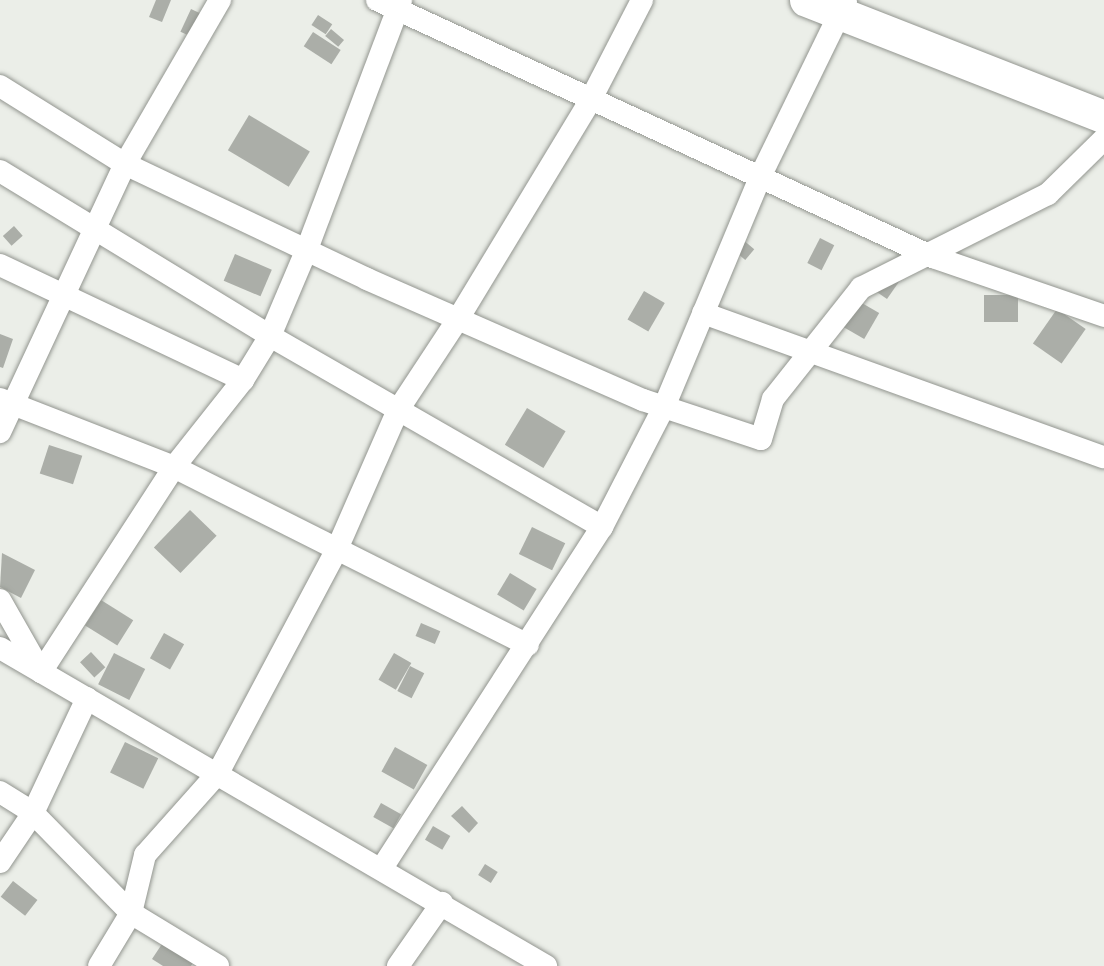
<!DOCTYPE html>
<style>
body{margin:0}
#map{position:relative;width:1104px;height:966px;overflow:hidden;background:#ebeee8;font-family:"Zilla Slab",serif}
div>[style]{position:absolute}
.building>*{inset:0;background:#abaea8;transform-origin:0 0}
.roads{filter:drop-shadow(0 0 2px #92958f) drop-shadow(0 0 2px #92958f)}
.street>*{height:22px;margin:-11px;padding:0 11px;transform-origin:11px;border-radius:11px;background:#fff}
.highway>*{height:33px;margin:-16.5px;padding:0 16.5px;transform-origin:16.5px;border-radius:16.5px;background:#fff}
span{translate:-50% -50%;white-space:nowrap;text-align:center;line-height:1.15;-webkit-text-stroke:4.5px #ebeee8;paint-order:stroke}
</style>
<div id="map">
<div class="building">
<i style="clip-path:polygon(156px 0,171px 0,162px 22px,149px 17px)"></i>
<i style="left:191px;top:9px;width:14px;height:25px;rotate:25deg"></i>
<i style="left:318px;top:15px;width:17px;height:12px;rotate:33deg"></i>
<i style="left:331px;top:29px;width:17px;height:9px;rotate:40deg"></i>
<i style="left:313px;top:32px;width:33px;height:17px;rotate:33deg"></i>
<i style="left:249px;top:115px;width:71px;height:41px;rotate:31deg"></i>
<i style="left:14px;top:226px;width:13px;height:15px;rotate:48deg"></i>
<i style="left:820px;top:238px;width:16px;height:28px;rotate:27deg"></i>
<i style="left:742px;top:239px;width:16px;height:14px;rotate:40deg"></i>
<i style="left:235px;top:254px;width:40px;height:29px;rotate:23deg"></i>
<i style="clip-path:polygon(903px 276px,887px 299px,871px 288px)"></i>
<i style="left:644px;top:291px;width:24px;height:33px;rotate:30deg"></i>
<i style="left:848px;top:295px;width:36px;height:30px;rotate:30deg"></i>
<i style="left:984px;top:295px;width:34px;height:27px"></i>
<i style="left:1057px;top:309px;width:35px;height:42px;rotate:35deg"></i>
<i style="clip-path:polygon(0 334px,13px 339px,3px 368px,0 367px)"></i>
<i style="left:527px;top:408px;width:45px;height:43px;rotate:31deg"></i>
<i style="left:49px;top:445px;width:35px;height:30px;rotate:18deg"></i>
<i style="left:190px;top:510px;width:37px;height:52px;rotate:44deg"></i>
<i style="left:532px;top:527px;width:37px;height:30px;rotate:26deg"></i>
<i style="clip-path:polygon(2px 553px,35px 570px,21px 598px,0 587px)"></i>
<i style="left:510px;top:573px;width:31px;height:25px;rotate:31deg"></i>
<i style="left:101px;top:600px;width:38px;height:30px;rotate:32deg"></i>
<i style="left:421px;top:623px;width:21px;height:14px;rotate:23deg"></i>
<i style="left:164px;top:633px;width:23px;height:29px;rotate:29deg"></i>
<i style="left:91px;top:652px;width:21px;height:15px;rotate:47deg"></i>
<i style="left:114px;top:653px;width:35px;height:35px;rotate:27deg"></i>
<i style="left:394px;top:653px;width:20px;height:31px;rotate:30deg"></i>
<i style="left:410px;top:666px;width:16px;height:28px;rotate:27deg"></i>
<i style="left:125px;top:742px;width:37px;height:34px;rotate:26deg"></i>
<i style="left:395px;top:747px;width:37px;height:28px;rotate:29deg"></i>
<i style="left:381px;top:803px;width:23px;height:16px;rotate:29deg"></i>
<i style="clip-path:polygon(462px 806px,478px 823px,469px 833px,451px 816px)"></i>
<i style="left:433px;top:826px;width:20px;height:16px;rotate:30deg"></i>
<i style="left:485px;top:864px;width:15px;height:13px;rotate:32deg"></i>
<i style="left:13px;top:881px;width:31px;height:20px;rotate:38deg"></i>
<i style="clip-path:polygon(162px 944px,193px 963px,191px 966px,163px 966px,152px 959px)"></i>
</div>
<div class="roads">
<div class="street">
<i style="left:220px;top:0;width:190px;rotate:120.1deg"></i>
<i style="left:125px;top:164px;width:268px;rotate:25.4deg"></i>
<i style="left:367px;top:279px;width:301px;rotate:23.7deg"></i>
<i style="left:643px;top:400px;width:124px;rotate:18.3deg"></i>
<i style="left:761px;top:439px;width:42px;rotate:-73.3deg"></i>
<i style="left:773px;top:399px;width:142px;rotate:-51.6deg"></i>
<i style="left:861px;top:288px;width:209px;rotate:-26.7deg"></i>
<i style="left:1048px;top:194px;width:78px;rotate:-44.5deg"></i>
<i style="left:377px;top:0;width:613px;rotate:24.81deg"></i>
<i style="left:933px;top:257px;width:181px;rotate:19deg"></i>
<i style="left:0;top:86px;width:147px;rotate:32deg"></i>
<i style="left:125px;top:164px;width:296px;rotate:115deg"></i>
<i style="left:0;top:171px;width:316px;rotate:31.4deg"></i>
<i style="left:270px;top:336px;width:383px;rotate:29.9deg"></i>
<i style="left:0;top:265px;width:269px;rotate:25.3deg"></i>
<i style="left:703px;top:313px;width:426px;rotate:19.8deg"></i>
<i style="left:0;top:399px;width:187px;rotate:21.3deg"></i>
<i style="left:174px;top:467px;width:396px;rotate:26.7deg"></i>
<i style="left:0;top:600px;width:83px;rotate:60.3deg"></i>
<i style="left:41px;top:672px;width:244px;rotate:-57deg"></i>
<i style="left:174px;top:467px;width:111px;rotate:-51.6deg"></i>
<i style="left:243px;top:380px;width:52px;rotate:-58.5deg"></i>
<i style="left:270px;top:336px;width:95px;rotate:-67deg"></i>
<i style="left:307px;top:249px;width:266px;rotate:-69.3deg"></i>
<i style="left:0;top:648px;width:632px;rotate:30.22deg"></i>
<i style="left:0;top:792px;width:39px;rotate:32deg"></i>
<i style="left:33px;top:813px;width:140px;rotate:45.6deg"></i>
<i style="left:131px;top:913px;width:102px;rotate:31.3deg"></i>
<i style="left:0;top:862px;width:59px;rotate:-56deg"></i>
<i style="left:33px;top:813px;width:127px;rotate:-64.8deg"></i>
<i style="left:382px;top:868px;width:406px;rotate:-57.2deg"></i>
<i style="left:602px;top:527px;width:135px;rotate:-62.7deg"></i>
<i style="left:664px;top:407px;width:249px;rotate:-67.3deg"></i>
<i style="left:760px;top:177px;width:196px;rotate:-64deg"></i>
<i style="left:99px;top:966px;width:62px;rotate:-58.9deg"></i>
<i style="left:131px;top:913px;width:60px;rotate:-76.4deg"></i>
<i style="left:145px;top:855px;width:110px;rotate:-48.3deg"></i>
<i style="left:218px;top:773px;width:254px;rotate:-62deg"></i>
<i style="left:337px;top:549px;width:152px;rotate:-66.3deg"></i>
<i style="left:398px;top:410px;width:109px;rotate:-56.6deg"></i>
<i style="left:458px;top:319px;width:257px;rotate:-58.8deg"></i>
<i style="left:591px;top:99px;width:111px;rotate:-62.7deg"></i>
<i style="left:398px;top:966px;width:77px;rotate:-55.1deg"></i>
</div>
<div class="highway">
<i style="left:806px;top:0;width:320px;rotate:21.4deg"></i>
</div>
</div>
</div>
